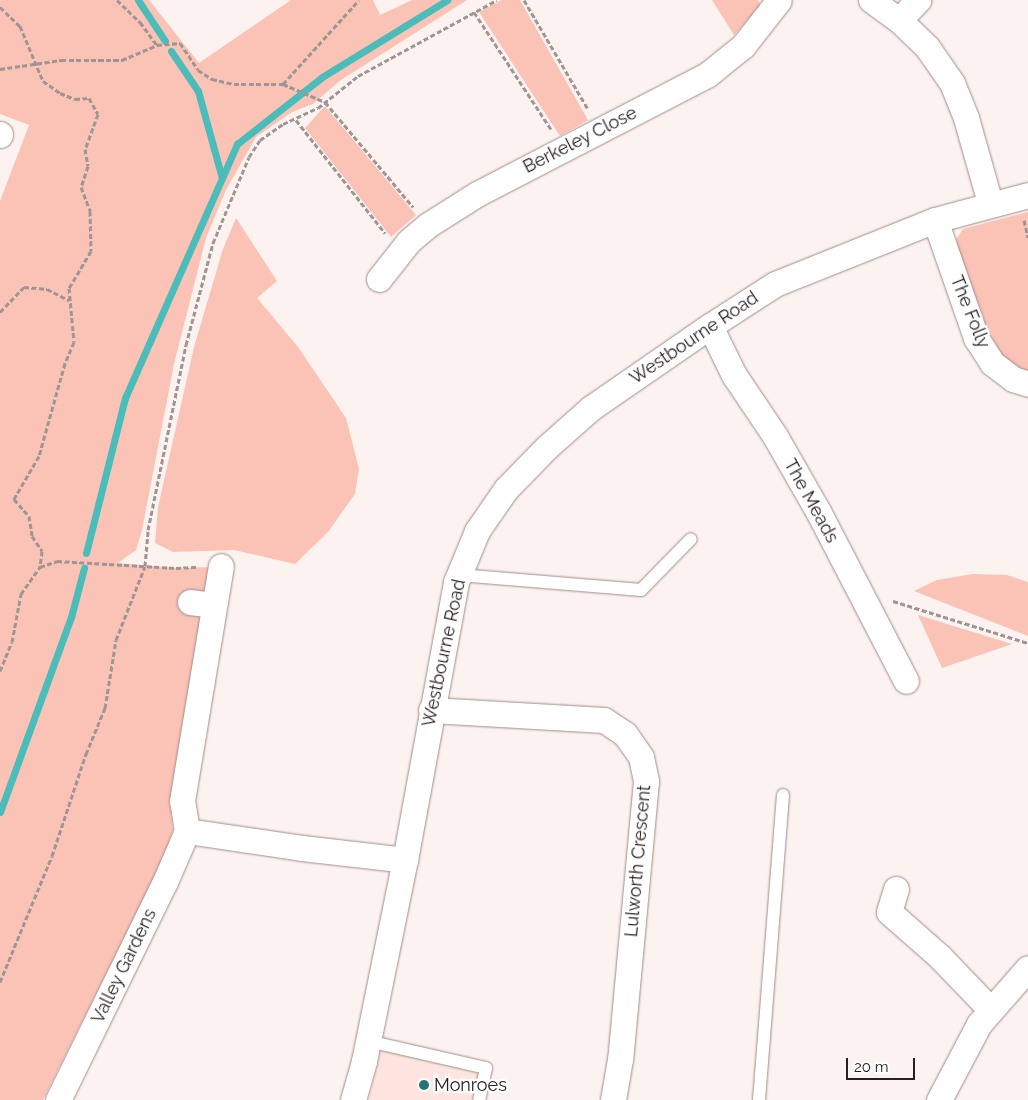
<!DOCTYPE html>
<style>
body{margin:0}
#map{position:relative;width:1028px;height:1100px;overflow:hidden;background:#fcf3f1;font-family:Raleway,sans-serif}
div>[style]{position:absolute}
.built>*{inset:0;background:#fee5df}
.green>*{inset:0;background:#fbc2b6}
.stream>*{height:7px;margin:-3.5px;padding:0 3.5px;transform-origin:3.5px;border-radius:3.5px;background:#4abcba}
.path>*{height:3px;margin-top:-1.5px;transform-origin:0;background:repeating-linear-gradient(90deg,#9e9594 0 5px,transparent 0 7.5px)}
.roads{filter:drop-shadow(0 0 1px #a08c88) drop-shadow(0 0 1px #a08c88)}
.lane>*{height:12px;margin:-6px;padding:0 6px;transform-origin:6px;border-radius:6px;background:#fff}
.street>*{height:25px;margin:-12.5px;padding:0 12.5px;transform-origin:12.5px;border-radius:12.5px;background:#fff}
.dots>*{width:14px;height:14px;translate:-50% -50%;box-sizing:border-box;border:2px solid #fff;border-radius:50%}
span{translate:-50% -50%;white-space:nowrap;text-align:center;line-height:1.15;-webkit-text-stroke:4.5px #fff;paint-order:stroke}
.street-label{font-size:18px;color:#28201f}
.poi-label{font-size:18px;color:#28201f}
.left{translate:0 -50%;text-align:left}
.scale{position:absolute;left:846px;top:1058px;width:69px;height:22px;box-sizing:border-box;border:2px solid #28201f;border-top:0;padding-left:6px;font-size:15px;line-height:18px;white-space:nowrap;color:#28201f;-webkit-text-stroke:4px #fff;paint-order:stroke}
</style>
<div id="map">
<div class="built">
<i style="clip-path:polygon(384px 1042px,490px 1065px,485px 1100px,368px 1100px)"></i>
</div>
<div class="green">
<i style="clip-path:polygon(0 0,149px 0,199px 63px,291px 0,373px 0,380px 15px,412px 0,467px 0,341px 80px,313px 104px,292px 112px,256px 137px,226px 190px,206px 238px,174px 364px,142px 530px,136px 550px,118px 563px,176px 568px,212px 567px,208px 592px,184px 611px,198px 616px,204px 626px,170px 804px,173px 830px,163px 860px,43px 1100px,0 1100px,0 201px,29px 125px,0 114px)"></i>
<i style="clip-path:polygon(502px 0,520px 0,588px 120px,560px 136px,479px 12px)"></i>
<i style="clip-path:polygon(712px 0,758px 0,761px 6px,734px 35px)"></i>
<i style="clip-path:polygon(325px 106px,416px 215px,391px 237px,305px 128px)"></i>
<i style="clip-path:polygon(1028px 212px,1028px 373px,1009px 364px,998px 349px,987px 329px,956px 248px,957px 238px,963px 229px)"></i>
<i style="clip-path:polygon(236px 218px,277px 281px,257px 298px,298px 347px,346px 418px,359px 469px,355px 494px,328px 532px,295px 564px,234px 550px,173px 552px,155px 543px,158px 507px,194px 347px,223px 249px)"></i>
<i style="clip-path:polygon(973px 574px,1007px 575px,1028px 582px,1028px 636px,914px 591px,937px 580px)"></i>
<i style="clip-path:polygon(918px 615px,1012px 644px,942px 668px)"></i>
</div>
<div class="stream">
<i style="left:138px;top:0;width:49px;rotate:56.6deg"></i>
<i style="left:171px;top:51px;width:48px;rotate:56deg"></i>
<i style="left:198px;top:91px;width:90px;rotate:74.6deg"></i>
<i style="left:86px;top:553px;width:160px;rotate:-75.9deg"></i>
<i style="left:125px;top:398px;width:278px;rotate:-66.2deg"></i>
<i style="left:237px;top:144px;width:108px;rotate:-38.2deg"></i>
<i style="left:322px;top:77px;width:147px;rotate:-31.6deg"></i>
<i style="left:0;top:812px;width:208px;rotate:-70deg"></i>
<i style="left:71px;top:617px;width:51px;rotate:-75.1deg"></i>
</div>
<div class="path">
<i style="left:117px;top:0;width:32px;rotate:44deg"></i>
<i style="left:140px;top:22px;width:29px;rotate:54deg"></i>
<i style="left:524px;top:0;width:126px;rotate:59.6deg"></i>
<i style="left:0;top:7px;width:28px;rotate:44deg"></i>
<i style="left:20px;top:26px;width:60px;rotate:67.3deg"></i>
<i style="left:43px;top:81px;width:21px;rotate:35deg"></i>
<i style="left:60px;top:93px;width:16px;rotate:22deg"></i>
<i style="left:75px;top:99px;width:14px;rotate:-4deg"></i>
<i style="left:89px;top:98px;width:18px;rotate:61deg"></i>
<i style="left:98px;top:114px;width:37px;rotate:110deg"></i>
<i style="left:85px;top:149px;width:17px;rotate:80deg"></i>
<i style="left:88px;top:166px;width:22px;rotate:108deg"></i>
<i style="left:81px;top:187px;width:26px;rotate:69deg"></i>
<i style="left:90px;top:211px;width:40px;rotate:88.6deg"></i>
<i style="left:91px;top:251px;width:43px;rotate:120.7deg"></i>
<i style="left:69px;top:288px;width:54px;rotate:84.7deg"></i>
<i style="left:74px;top:342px;width:23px;rotate:113deg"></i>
<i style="left:65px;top:363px;width:97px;rotate:105.6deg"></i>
<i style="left:39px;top:456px;width:50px;rotate:120.2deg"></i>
<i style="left:14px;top:499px;width:23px;rotate:49deg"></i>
<i style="left:29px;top:516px;width:20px;rotate:81deg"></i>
<i style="left:32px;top:536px;width:18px;rotate:56deg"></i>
<i style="left:42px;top:551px;width:16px;rotate:97deg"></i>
<i style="left:474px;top:12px;width:140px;rotate:56.7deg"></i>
<i style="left:0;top:69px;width:62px;rotate:-8.4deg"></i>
<i style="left:61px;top:60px;width:61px"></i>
<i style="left:122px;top:60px;width:38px;rotate:-23deg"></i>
<i style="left:157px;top:45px;width:23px;rotate:-5deg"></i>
<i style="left:180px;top:43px;width:32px;rotate:56deg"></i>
<i style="left:198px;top:70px;width:17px;rotate:33deg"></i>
<i style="left:212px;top:79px;width:23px;rotate:13deg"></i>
<i style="left:234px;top:84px;width:49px"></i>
<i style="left:283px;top:84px;width:46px;rotate:23.2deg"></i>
<i style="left:325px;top:102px;width:137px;rotate:50deg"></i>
<i style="left:283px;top:84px;width:113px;rotate:-47.9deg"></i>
<i style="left:296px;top:120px;width:144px;rotate:51.8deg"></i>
<i style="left:1024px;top:220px;width:18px;rotate:77deg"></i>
<i style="left:0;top:312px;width:35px;rotate:-46deg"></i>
<i style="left:24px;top:287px;width:23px;rotate:5deg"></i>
<i style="left:47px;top:289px;width:25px;rotate:27deg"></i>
<i style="left:893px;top:601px;width:141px;rotate:17.3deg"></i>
<i style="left:0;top:671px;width:31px;rotate:-68deg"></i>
<i style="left:12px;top:642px;width:49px;rotate:-79.4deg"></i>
<i style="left:21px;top:594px;width:33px;rotate:-55deg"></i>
<i style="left:40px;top:567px;width:18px;rotate:-19deg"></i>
<i style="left:57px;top:561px;width:119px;rotate:3.4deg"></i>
<i style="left:176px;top:568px;width:22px;rotate:-3deg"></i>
<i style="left:0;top:982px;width:136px;rotate:-67.6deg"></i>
<i style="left:52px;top:856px;width:108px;rotate:-71.6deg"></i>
<i style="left:86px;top:754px;width:50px;rotate:-67.6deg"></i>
<i style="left:105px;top:708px;width:69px;rotate:-80.8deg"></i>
<i style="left:116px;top:640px;width:79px;rotate:-68.6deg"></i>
<i style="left:145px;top:566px;width:36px;rotate:-85deg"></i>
<i style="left:148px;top:530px;width:189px;rotate:-78.4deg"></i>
<i style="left:186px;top:345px;width:106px;rotate:-75.2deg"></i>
<i style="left:213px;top:243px;width:93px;rotate:-67.3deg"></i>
<i style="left:249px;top:157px;width:20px;rotate:-57deg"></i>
<i style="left:260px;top:140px;width:28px;rotate:-35deg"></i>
<i style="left:283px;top:124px;width:38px;rotate:-25deg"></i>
<i style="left:318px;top:108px;width:51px;rotate:-38.7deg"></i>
<i style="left:358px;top:76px;width:158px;rotate:-28.7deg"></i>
</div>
<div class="roads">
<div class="lane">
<i style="left:459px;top:575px;width:183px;rotate:4.7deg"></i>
<i style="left:641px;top:590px;width:71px;rotate:-45.6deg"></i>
<i style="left:368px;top:1041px;width:121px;rotate:12.9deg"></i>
<i style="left:486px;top:1068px;width:33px;rotate:102deg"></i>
<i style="left:759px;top:1100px;width:306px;rotate:-85.5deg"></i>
</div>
<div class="street">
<i style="left:871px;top:0;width:34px;rotate:36deg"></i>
<i style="left:899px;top:20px;width:39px;rotate:44deg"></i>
<i style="left:927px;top:47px;width:44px;rotate:55.2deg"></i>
<i style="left:952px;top:83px;width:38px;rotate:68deg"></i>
<i style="left:966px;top:118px;width:88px;rotate:74.2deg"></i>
<i style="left:899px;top:20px;width:28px;rotate:-46deg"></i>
<i style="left:0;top:135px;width:1px;rotate:-90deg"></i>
<i style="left:935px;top:220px;width:125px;rotate:70.8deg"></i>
<i style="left:976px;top:338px;width:30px;rotate:57deg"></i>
<i style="left:992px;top:363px;width:26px;rotate:37deg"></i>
<i style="left:1013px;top:379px;width:16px;rotate:18deg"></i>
<i style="left:379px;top:279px;width:48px;rotate:-51.7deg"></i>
<i style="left:409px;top:241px;width:25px;rotate:-40deg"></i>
<i style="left:428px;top:225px;width:58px;rotate:-32.3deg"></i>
<i style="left:477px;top:194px;width:259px;rotate:-27.4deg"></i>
<i style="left:707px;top:75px;width:46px;rotate:-38.9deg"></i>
<i style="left:743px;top:46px;width:58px;rotate:-52deg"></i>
<i style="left:710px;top:326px;width:55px;rotate:63.9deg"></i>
<i style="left:734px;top:375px;width:73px;rotate:56.1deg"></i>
<i style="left:775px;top:436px;width:89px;rotate:60.3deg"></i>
<i style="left:819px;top:513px;width:189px;rotate:62.6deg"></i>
<i style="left:190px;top:602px;width:23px;rotate:7deg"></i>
<i style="left:431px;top:710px;width:173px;rotate:3.3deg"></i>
<i style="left:604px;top:720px;width:25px;rotate:34deg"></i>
<i style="left:625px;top:734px;width:28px;rotate:55deg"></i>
<i style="left:641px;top:757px;width:25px;rotate:78deg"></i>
<i style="left:646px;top:781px;width:279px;rotate:95.3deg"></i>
<i style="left:620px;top:1059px;width:42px;rotate:99.7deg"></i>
<i style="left:187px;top:831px;width:116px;rotate:8.4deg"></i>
<i style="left:302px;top:848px;width:104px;rotate:6.6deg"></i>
<i style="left:896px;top:889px;width:24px;rotate:107deg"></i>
<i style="left:889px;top:912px;width:68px;rotate:41.4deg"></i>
<i style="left:940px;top:957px;width:72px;rotate:46.1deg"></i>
<i style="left:58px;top:1100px;width:241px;rotate:-63.9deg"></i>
<i style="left:164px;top:884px;width:58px;rotate:-66.5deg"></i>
<i style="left:187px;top:831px;width:30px;rotate:-99deg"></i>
<i style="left:182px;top:801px;width:238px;rotate:-80.6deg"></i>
<i style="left:353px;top:1100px;width:41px;rotate:-74.2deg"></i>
<i style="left:364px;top:1061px;width:205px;rotate:-78.5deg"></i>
<i style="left:405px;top:860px;width:283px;rotate:-79.6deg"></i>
<i style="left:456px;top:582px;width:55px;rotate:-67.6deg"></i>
<i style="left:477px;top:531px;width:51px;rotate:-55.4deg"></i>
<i style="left:506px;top:489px;width:59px;rotate:-45.7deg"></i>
<i style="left:547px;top:447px;width:59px;rotate:-41.6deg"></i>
<i style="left:591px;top:408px;width:145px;rotate:-34.6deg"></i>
<i style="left:710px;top:326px;width:77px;rotate:-32.9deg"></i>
<i style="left:775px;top:284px;width:172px;rotate:-21.8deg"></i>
<i style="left:935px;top:220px;width:96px;rotate:-15deg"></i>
<i style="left:939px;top:1100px;width:86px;rotate:-62.2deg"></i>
<i style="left:979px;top:1024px;width:74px;rotate:-48.8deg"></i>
</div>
</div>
<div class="dots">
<i style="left:424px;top:1085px;background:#297372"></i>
</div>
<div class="street-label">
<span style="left:580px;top:140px;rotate:-27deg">Berkeley Close</span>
<span style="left:970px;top:312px;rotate:68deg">The Folly</span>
<span style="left:694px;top:338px;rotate:-34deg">Westbourne Road</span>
<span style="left:811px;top:501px;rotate:61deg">The Meads</span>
<span style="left:444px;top:653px;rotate:-78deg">Westbourne Road</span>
<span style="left:638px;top:861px;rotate:-85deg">Lulworth Crescent</span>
<span style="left:124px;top:966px;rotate:-64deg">Valley Gardens</span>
</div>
<div class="poi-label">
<span class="left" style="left:434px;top:1085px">Monroes</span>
</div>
<div class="scale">20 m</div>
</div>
